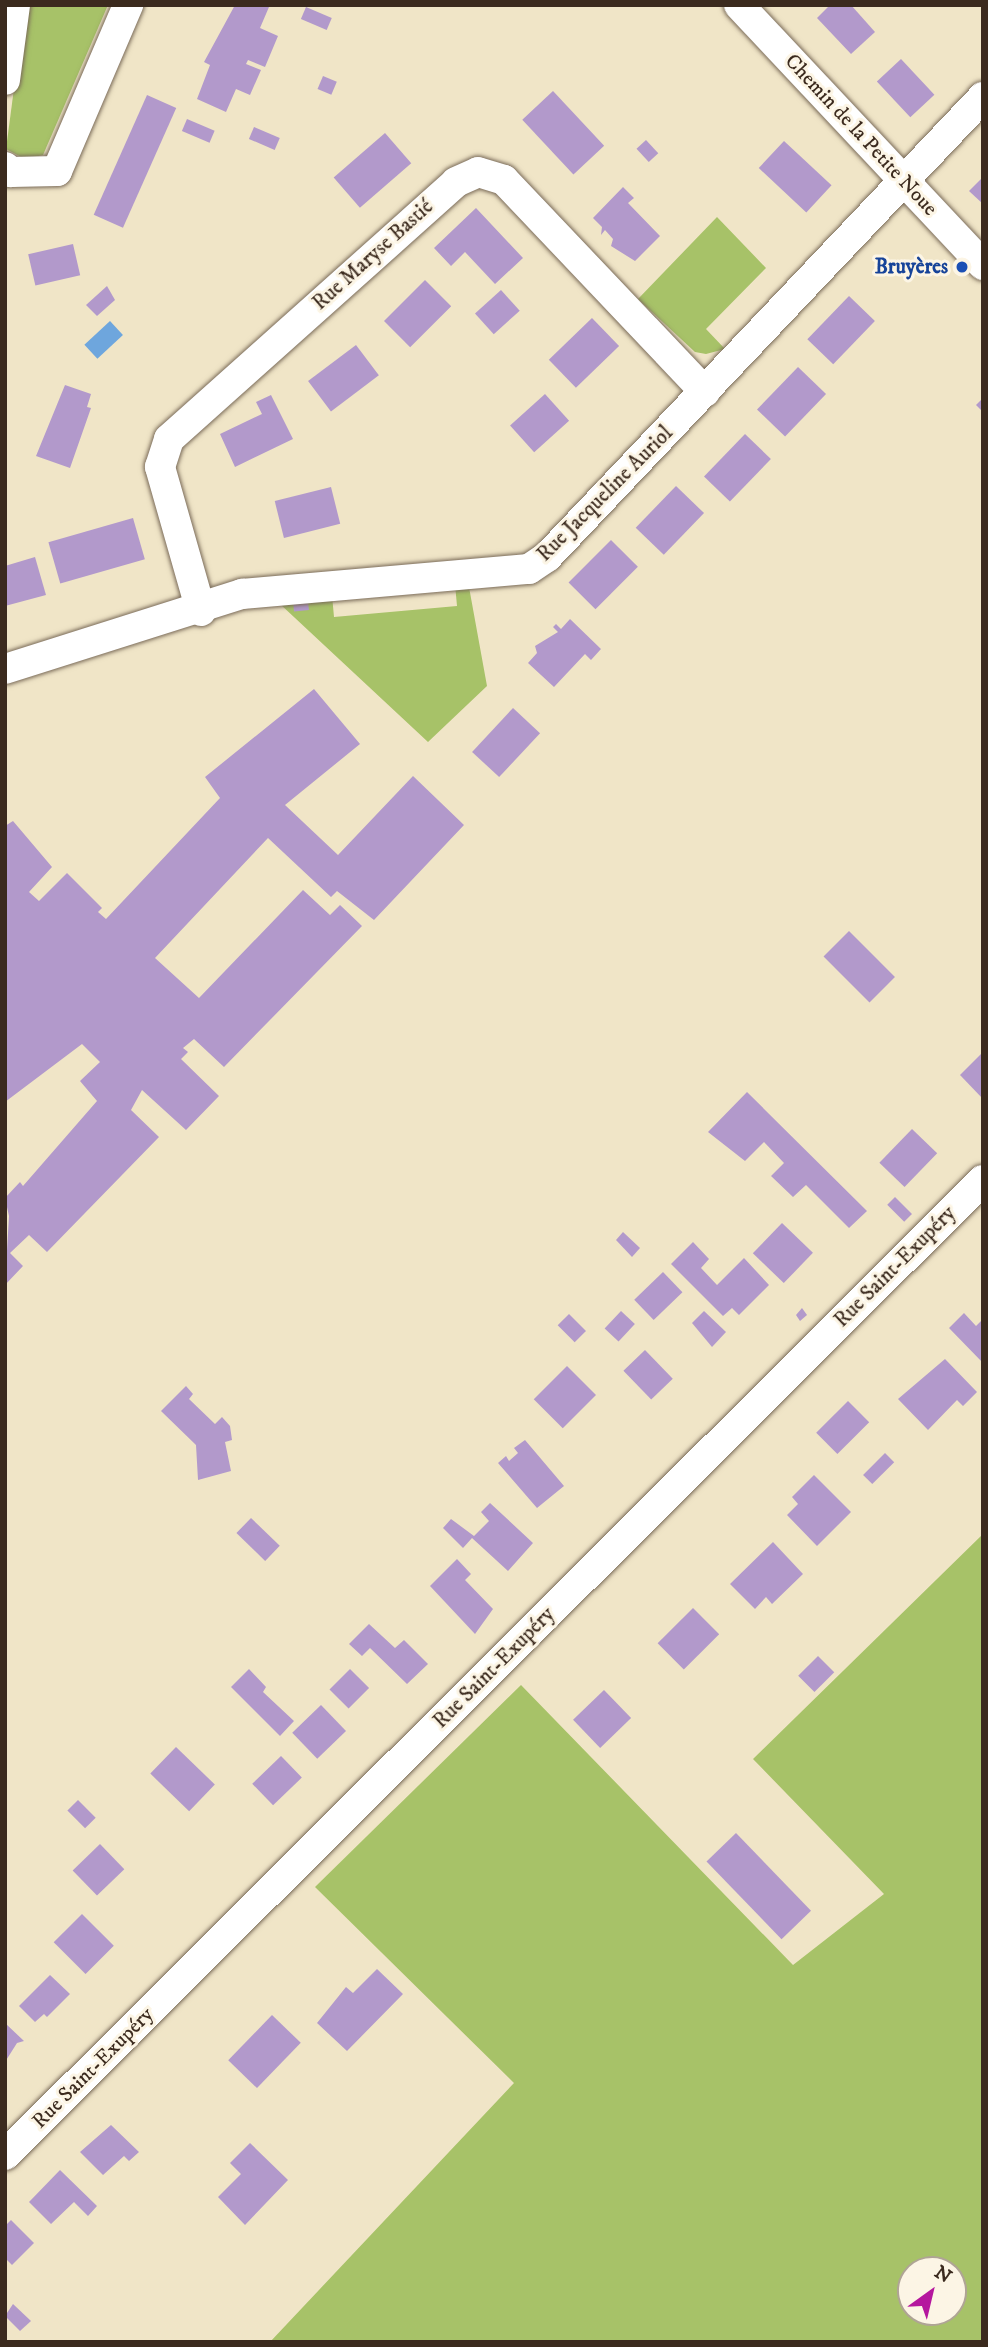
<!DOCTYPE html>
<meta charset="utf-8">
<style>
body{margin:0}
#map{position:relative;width:988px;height:2347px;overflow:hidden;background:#f0e5c7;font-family:"IM FELL DW Pica",serif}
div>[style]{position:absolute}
.green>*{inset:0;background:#a7c268}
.water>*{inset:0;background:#6ea6dd;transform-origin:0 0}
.building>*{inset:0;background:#b299cb;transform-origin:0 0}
.roads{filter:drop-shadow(0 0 2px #7a6b59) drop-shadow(0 0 2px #7a6b59)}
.minor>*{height:30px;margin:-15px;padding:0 15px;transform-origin:15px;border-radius:15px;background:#fff}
.dots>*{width:19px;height:19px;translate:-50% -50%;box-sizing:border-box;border:4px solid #fcf5e5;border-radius:50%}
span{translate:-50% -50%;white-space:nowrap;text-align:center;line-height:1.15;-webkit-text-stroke:6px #fcf5e5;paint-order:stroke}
.street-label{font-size:21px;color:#3b2a1e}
.transit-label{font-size:21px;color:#164399;font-weight:700}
.right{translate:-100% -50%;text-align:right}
.frame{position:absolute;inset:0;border:7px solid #3b2a1e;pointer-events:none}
.north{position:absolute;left:897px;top:2256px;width:70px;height:70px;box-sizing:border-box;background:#fcf5e5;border:2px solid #afa495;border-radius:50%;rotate:34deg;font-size:19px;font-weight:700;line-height:28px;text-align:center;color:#3b2a1e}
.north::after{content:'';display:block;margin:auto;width:24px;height:32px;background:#b5179e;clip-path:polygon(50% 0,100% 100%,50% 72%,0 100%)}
</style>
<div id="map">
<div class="green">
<i style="clip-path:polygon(25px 5px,108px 5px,43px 155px,25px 159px,6px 149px)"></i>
<i style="clip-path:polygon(717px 217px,766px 268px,706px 329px,725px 349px,706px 354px,695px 352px,638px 299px)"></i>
<i style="clip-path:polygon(455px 584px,469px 587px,487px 686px,428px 742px,280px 604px,332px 595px,334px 617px,457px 606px)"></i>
<i style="clip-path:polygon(evenodd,983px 1534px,983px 2342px,270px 2342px,514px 2083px,315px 1887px,521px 1685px,793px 1965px,884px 1894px,753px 1759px,983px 1534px,911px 2270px,953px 2270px,953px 2312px,911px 2312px,911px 2270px)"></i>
</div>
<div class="water">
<i style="left:110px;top:321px;width:19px;height:35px;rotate:47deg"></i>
</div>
<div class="building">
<i style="clip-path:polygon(235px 5px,269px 7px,260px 28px,278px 36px,265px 67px,248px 60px,246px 64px,261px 70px,250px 95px,236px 89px,226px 112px,197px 99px,210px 65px,204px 62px)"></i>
<i style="clip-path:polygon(830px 5px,851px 5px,875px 32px,851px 54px,817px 18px)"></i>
<i style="left:306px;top:7px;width:28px;height:13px;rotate:23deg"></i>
<i style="left:901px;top:59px;width:49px;height:33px;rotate:47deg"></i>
<i style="left:323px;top:76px;width:15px;height:14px;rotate:23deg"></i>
<i style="left:553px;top:91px;width:75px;height:42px;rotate:47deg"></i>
<i style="left:147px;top:95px;width:32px;height:131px;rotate:24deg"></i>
<i style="left:187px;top:119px;width:30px;height:13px;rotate:23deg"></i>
<i style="left:254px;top:127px;width:28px;height:13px;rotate:23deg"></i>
<i style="left:385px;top:133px;width:40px;height:68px;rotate:49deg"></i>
<i style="left:646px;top:140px;width:18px;height:13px;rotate:47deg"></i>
<i style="left:784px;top:141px;width:65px;height:37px;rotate:43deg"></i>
<i style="clip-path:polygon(983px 177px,983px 204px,969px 191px)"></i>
<i style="clip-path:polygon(623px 187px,634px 198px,628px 203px,660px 236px,635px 261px,611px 246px,613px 239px,605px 230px,601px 235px,602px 227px,593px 218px)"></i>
<i style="clip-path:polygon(476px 208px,523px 258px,495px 284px,465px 252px,451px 266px,434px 248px)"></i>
<i style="left:73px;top:244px;width:32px;height:46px;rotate:77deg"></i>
<i style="left:425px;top:280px;width:37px;height:58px;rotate:45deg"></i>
<i style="clip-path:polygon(107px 286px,115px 300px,97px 316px,86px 305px)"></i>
<i style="left:501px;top:290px;width:28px;height:35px;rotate:48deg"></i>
<i style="left:849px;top:296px;width:36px;height:60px;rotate:44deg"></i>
<i style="left:592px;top:318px;width:39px;height:60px;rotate:46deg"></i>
<i style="left:356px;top:345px;width:38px;height:60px;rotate:53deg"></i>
<i style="left:798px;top:367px;width:39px;height:59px;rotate:44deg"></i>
<i style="clip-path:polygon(65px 385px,91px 394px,87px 407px,91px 408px,70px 468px,36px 456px)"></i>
<i style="left:545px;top:394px;width:36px;height:47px;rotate:48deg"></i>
<i style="clip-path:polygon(271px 395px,293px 439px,235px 467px,220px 434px,262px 414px,256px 402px)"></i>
<i style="clip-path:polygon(983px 398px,983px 412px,976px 405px)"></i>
<i style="left:745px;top:434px;width:36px;height:59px;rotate:44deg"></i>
<i style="left:676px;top:486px;width:39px;height:58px;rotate:44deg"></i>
<i style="left:331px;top:487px;width:38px;height:58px;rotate:76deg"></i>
<i style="left:133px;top:518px;width:43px;height:88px;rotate:74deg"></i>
<i style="left:611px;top:540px;width:38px;height:60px;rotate:45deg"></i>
<i style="clip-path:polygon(35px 557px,46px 595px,5px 606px,5px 566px)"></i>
<i style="left:308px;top:601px;width:9px;height:15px;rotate:84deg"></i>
<i style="clip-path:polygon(570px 619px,601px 649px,591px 660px,585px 654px,554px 687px,528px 663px,537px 653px,535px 646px,558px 632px,553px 627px,556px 624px,561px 629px)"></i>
<i style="clip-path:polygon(314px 689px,360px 744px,285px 805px,338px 855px,413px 776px,464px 825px,374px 920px,337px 891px,331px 897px,268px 838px,155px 958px,199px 998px,303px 890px,330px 915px,340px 905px,362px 926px,224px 1067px,194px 1039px,183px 1048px,188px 1052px,181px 1059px,219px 1096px,186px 1130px,142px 1090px,131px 1110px,159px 1137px,47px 1252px,29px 1235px,10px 1253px,23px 1266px,5px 1285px,9px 1216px,5px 1198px,20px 1182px,23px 1186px,97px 1101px,80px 1081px,100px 1062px,82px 1044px,5px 1102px,5px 826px,13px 821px,52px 867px,29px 892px,39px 901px,67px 873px,102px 908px,98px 912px,106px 919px,220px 798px,205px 777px)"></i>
<i style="left:513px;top:708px;width:37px;height:60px;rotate:43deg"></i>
<i style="left:849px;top:931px;width:65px;height:36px;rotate:45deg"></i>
<i style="clip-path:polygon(983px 1052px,983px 1099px,960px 1075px)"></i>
<i style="clip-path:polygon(747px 1092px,867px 1211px,849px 1228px,806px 1185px,793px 1197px,771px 1176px,784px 1163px,764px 1142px,745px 1161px,708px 1132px)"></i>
<i style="left:912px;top:1129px;width:35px;height:47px;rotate:44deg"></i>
<i style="left:895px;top:1197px;width:24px;height:11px;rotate:45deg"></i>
<i style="left:782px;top:1223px;width:43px;height:42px;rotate:44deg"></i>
<i style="clip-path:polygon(623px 1232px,640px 1248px,632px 1257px,616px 1240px)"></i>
<i style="clip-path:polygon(693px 1242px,709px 1259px,701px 1268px,717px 1285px,744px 1258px,769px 1285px,739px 1315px,732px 1308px,723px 1316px,671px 1264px)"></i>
<i style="left:663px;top:1272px;width:28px;height:40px;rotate:46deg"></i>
<i style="clip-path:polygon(802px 1308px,807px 1315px,800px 1321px,796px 1315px)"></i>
<i style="left:621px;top:1311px;width:19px;height:24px;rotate:43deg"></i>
<i style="clip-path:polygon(704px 1311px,726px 1332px,712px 1347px,692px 1323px)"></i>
<i style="clip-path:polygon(964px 1313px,976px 1326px,983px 1319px,983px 1363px,949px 1328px)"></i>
<i style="left:569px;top:1314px;width:24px;height:16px;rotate:45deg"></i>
<i style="left:645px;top:1350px;width:40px;height:30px;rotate:46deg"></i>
<i style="clip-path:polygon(945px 1359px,977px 1392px,963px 1406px,957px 1400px,928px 1430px,898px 1399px)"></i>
<i style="left:567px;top:1366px;width:41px;height:47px;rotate:45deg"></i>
<i style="clip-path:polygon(186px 1386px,193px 1394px,189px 1399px,215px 1424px,222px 1417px,230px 1426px,232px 1440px,225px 1442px,231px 1471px,198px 1480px,196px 1445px,161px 1411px)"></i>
<i style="left:848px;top:1401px;width:30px;height:45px;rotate:45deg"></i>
<i style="clip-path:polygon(525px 1440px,564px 1486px,537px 1508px,498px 1463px,506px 1456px,509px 1461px,518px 1453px,514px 1448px)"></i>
<i style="left:885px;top:1453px;width:13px;height:31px;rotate:45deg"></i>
<i style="clip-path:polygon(814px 1475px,851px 1512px,817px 1546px,787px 1515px,798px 1504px,792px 1497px)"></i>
<i style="clip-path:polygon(490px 1503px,533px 1543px,508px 1571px,472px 1538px,463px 1548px,443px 1528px,451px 1519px,474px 1536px,489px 1521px,481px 1512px)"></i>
<i style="left:251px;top:1518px;width:40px;height:21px;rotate:44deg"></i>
<i style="clip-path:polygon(773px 1542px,803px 1574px,772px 1604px,766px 1597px,755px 1609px,730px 1584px)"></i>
<i style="clip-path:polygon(457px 1559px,471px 1574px,465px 1580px,493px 1609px,475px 1634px,430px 1586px)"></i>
<i style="left:693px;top:1608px;width:37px;height:50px;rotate:45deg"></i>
<i style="clip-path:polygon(369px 1624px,395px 1648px,404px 1640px,428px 1664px,407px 1684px,370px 1648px,362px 1656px,349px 1644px)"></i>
<i style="left:818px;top:1656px;width:23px;height:28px;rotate:45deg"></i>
<i style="clip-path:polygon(249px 1669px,266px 1687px,263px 1692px,294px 1721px,280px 1736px,231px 1687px)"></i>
<i style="left:350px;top:1669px;width:27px;height:29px;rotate:45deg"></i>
<i style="left:604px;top:1690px;width:39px;height:43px;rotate:46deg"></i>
<i style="left:321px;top:1705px;width:36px;height:40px;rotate:46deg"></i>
<i style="left:176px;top:1747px;width:54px;height:37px;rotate:44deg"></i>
<i style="left:281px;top:1756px;width:30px;height:40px;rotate:46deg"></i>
<i style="left:78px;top:1800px;width:25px;height:15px;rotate:45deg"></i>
<i style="left:736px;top:1833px;width:108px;height:41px;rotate:46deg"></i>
<i style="left:100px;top:1844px;width:35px;height:38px;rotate:46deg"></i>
<i style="left:82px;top:1914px;width:45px;height:40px;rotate:45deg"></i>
<i style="clip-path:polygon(377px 1969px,403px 1994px,347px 2051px,317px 2023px,346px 1987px,353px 1993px)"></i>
<i style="clip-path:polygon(50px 1975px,70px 1994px,47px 2017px,44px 2014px,35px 2022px,19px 2006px)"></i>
<i style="left:272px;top:2015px;width:40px;height:63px;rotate:44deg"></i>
<i style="clip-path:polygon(5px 2023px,24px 2041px,17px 2043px,5px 2062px)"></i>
<i style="clip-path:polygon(111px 2125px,139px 2152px,129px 2161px,124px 2156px,103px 2175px,80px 2152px)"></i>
<i style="clip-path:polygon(250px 2143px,288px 2180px,245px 2225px,218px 2197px,241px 2174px,230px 2163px)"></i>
<i style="clip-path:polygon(60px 2170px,97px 2206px,88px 2216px,74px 2202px,51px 2224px,29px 2202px)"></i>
<i style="clip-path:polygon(11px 2220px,34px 2243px,12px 2265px,5px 2258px,5px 2226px)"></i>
<i style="clip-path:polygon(13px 2304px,31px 2321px,20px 2331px,5px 2316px)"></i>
</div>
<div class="roads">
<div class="minor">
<i style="left:739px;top:5px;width:357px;rotate:46.8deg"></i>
<i style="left:5px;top:80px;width:76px;rotate:-82.4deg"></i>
<i style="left:5px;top:167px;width:8px;rotate:40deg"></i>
<i style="left:11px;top:172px;width:46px;rotate:-1.2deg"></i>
<i style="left:57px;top:171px;width:181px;rotate:-66.8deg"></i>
<i style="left:201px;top:611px;width:150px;rotate:-105.9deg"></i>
<i style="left:160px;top:467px;width:29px;rotate:-72deg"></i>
<i style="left:169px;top:439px;width:385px;rotate:-41.8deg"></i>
<i style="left:456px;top:182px;width:24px;rotate:-24deg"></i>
<i style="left:478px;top:172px;width:27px;rotate:17deg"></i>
<i style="left:504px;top:180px;width:292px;rotate:46.5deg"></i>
<i style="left:5px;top:669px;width:249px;rotate:-17.6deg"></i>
<i style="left:242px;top:594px;width:288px;rotate:-5deg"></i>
<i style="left:529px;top:569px;width:22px;rotate:-34deg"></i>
<i style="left:547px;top:557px;width:634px;rotate:-46.53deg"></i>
<i style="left:5px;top:2155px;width:1381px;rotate:-44.91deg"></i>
</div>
</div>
<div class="dots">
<i style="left:962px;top:267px;background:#1a4fb4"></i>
</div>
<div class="street-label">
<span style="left:861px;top:135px;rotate:47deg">Chemin de la Petite Noue</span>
<span style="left:373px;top:255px;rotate:-42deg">Rue Maryse Bastié</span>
<span style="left:605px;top:494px;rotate:-45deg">Rue Jacqueline Auriol</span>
<span style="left:895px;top:1267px;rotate:-45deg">Rue Saint-Exupéry</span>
<span style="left:494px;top:1668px;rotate:-45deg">Rue Saint-Exupéry</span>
<span style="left:93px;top:2068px;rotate:-45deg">Rue Saint-Exupéry</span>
</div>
<div class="transit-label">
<span class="right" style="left:948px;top:267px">Bruyères</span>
</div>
<div class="frame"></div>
<div class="north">N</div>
</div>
